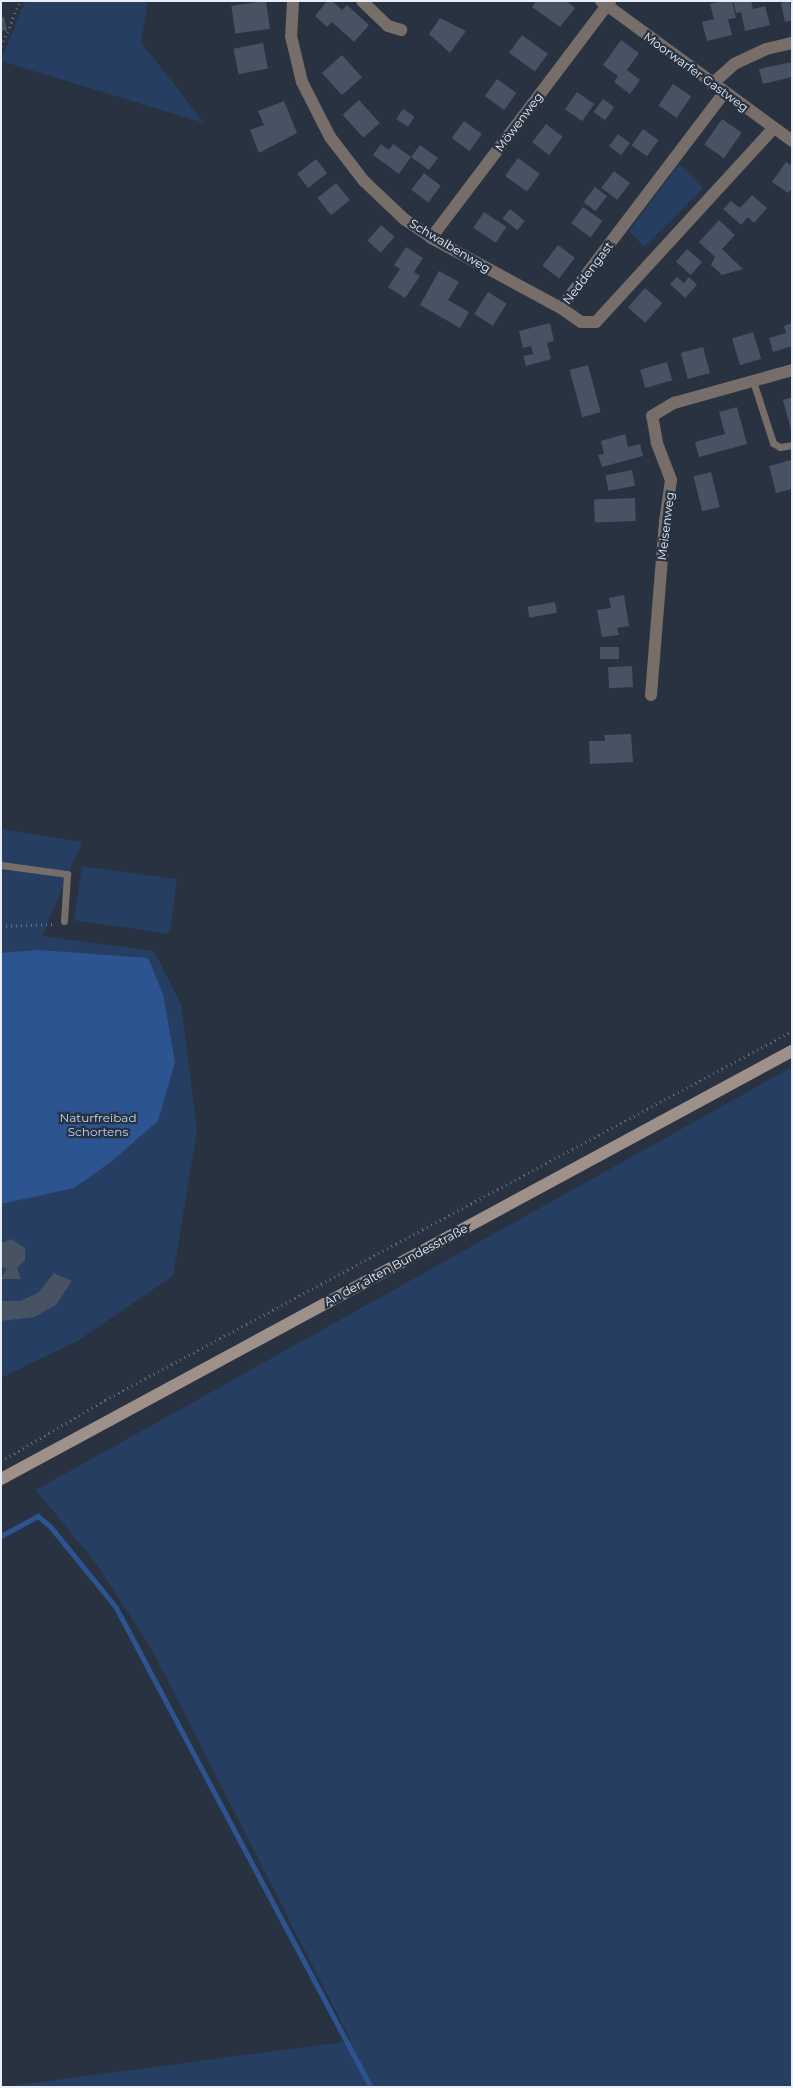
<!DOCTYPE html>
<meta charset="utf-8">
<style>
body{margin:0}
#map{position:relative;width:793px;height:2088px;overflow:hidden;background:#283241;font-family:Montserrat,sans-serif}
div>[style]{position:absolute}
.green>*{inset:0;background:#263e62;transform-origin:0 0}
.water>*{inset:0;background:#2b5491}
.stream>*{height:4.5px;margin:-2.25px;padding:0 2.25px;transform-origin:2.25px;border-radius:2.25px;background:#2b5491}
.building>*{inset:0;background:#475262;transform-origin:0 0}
.path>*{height:2.5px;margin-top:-1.25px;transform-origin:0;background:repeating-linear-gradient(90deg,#666f7c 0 1px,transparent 0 5px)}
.lane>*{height:7px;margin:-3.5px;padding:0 3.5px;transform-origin:3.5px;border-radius:3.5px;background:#776e6a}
.street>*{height:12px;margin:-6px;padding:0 6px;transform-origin:6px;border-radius:6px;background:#776e6a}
.secondary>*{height:12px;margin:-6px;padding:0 6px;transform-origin:6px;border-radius:6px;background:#9f9089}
span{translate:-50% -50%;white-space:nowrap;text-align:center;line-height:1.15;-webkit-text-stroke:4.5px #283241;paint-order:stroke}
.street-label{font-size:12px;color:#e7eef7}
.park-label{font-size:12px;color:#bed6f9}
.frame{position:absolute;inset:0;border:2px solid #e7eef7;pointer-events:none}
</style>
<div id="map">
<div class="green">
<i style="clip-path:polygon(25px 1px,148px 1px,141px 42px,204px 123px,1px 61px)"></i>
<i style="clip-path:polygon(679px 164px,703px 188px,644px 247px,629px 231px)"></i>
<i style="clip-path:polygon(1px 829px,82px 842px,42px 936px,154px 951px,181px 1004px,197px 1130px,173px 1276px,79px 1340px,1px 1378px)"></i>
<i style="left:82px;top:866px;width:96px;height:55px;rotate:8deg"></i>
<i style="clip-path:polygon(792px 1067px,792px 2087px,2px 2087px,351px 2041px,151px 1648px,97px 1565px,36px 1490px)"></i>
</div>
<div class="water">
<i style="clip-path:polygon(39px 950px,148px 958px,163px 994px,175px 1062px,158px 1121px,112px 1161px,74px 1188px,1px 1204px,1px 953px)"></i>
</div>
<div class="stream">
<i style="left:1px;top:1536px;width:42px;rotate:-28.4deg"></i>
<i style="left:38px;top:1516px;width:17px;rotate:40deg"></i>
<i style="left:51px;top:1527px;width:103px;rotate:50.9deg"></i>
<i style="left:116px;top:1607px;width:544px;rotate:62.02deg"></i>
</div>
<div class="building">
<i style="left:266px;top:1px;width:28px;height:35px;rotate:82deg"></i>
<i style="clip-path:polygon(327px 1px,332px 1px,342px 10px,347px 5px,369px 25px,354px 42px,332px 22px,327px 27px,315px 16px)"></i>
<i style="clip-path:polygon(536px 1px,566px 1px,575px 8px,560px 27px,532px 7px)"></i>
<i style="clip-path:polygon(721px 1px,732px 1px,736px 18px,728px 19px,732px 35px,707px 41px,702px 22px,714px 19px,710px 4px)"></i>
<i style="clip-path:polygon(733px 1px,751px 1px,753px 9px,765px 6px,770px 25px,745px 31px,741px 12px,736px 13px)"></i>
<i style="clip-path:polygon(790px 1px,792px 20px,785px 22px,781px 3px)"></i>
<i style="clip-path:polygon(1px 17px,4px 17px,7px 30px,1px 31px)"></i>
<i style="clip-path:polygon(440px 18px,466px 31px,450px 53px,429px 34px)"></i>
<i style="left:522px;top:35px;width:32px;height:22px;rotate:36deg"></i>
<i style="clip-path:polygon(621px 40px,639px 53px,627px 70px,640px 80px,630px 94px,614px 82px,618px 76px,603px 65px)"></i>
<i style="left:263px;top:43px;width:26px;height:30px;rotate:79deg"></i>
<i style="left:342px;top:55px;width:30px;height:27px;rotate:48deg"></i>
<i style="clip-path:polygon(792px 62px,792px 77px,763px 84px,759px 69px)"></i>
<i style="left:497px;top:79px;width:24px;height:21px;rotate:36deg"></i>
<i style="left:673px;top:84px;width:22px;height:26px;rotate:34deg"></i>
<i style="left:577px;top:92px;width:21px;height:21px;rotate:35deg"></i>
<i style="left:603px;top:99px;width:14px;height:16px;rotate:36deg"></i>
<i style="left:359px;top:100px;width:31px;height:22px;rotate:48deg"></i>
<i style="clip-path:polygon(284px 101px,297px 133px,259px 153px,250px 130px,264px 125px,258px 111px)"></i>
<i style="left:403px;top:109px;width:14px;height:12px;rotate:34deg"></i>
<i style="left:722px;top:119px;width:24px;height:31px;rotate:35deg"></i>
<i style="left:464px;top:121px;width:22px;height:21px;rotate:36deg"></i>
<i style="left:546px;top:124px;width:21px;height:23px;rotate:37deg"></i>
<i style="left:643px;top:129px;width:19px;height:20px;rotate:35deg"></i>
<i style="left:618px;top:134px;width:15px;height:15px;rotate:37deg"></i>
<i style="clip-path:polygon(381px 144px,389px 150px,393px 144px,411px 157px,420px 145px,438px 158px,429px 170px,411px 157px,399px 174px,373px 155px)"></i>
<i style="left:518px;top:158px;width:27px;height:22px;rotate:36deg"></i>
<i style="left:316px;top:159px;width:18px;height:24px;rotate:52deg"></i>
<i style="clip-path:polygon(786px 162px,792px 166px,792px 188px,788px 193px,772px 182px)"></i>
<i style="left:614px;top:171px;width:20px;height:21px;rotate:37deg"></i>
<i style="left:424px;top:173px;width:21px;height:21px;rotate:37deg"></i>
<i style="left:336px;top:183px;width:22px;height:24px;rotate:51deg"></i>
<i style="left:595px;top:187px;width:15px;height:19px;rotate:37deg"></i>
<i style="clip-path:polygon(752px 195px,767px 208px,754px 223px,748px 217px,741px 225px,723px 209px,731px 201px,740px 208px)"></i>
<i style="left:583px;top:207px;width:24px;height:20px;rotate:36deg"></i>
<i style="left:510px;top:209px;width:19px;height:12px;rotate:39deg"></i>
<i style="left:484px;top:212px;width:27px;height:19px;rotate:34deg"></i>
<i style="clip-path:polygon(719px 220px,735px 235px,722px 249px,743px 269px,722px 275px,711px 265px,715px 257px,699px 242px)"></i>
<i style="left:381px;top:225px;width:18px;height:21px;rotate:41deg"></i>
<i style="left:558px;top:245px;width:21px;height:26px;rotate:37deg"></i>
<i style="clip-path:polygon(406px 247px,423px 258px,414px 272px,420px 276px,405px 298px,388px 287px,400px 269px,394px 265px)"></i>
<i style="left:687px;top:249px;width:20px;height:17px;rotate:41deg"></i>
<i style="clip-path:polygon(439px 271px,459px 282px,448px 300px,469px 312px,460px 328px,420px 305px)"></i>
<i style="clip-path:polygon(677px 277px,684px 283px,689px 277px,697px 285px,685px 298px,670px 284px)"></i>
<i style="left:645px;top:288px;width:23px;height:26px;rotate:41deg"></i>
<i style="left:488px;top:292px;width:22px;height:26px;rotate:32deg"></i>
<i style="clip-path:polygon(550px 323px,554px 341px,547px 343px,551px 359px,526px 366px,523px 356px,533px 354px,531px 346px,523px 348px,519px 331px)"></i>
<i style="clip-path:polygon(792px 323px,792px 346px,773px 352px,769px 338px,786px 333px,784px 326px)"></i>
<i style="left:753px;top:332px;width:28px;height:22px;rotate:73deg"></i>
<i style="left:703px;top:347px;width:27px;height:23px;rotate:75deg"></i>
<i style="left:667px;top:362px;width:19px;height:28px;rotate:74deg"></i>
<i style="left:588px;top:365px;width:49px;height:19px;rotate:75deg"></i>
<i style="clip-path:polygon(792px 397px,792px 430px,791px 430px,783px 400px)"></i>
<i style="clip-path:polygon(737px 407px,747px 444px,699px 457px,695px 442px,725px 434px,719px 412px)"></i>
<i style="clip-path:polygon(625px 434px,628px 447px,640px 444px,643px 456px,602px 467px,598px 455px,604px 454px,601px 441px)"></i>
<i style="clip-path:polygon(791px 460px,792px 489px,776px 493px,769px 466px)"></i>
<i style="left:632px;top:470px;width:16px;height:27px;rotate:79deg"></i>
<i style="left:711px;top:472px;width:36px;height:18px;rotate:76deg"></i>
<i style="left:635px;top:498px;width:23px;height:41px;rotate:88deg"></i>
<i style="clip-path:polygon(624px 595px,629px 626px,617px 628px,619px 635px,602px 637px,597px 610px,611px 608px,609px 598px)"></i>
<i style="left:555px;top:602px;width:11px;height:28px;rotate:80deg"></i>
<i style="left:600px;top:647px;width:19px;height:12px"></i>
<i style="left:632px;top:666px;width:21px;height:24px;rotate:87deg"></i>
<i style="clip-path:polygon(631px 734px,633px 762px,590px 764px,589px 741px,605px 741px,604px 735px)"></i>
<i style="clip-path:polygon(11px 1239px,25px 1248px,25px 1260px,17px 1268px,21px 1279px,1px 1279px,6px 1269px,1px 1266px,1px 1243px)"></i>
<i style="clip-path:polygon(54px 1273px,72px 1281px,56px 1305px,34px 1317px,1px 1321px,1px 1301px,20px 1301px,38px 1293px)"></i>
</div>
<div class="path">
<i style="left:1px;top:46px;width:49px;rotate:-67.1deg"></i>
<i style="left:1px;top:926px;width:54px;rotate:-2.1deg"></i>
<i style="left:1px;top:1461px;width:121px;rotate:-30.4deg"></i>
<i style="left:105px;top:1400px;width:780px;rotate:-28.24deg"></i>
</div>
<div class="lane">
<i style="left:753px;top:381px;width:65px;rotate:72.1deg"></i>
<i style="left:773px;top:443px;width:8px;rotate:30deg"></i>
<i style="left:780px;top:447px;width:12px;rotate:-9deg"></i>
<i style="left:1px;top:865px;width:67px;rotate:7.8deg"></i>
<i style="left:67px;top:874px;width:47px;rotate:93.7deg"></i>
</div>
<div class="street">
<i style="left:293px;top:1px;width:35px;rotate:93deg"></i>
<i style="left:291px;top:36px;width:47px;rotate:76.6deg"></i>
<i style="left:302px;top:82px;width:62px;rotate:63deg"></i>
<i style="left:330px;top:137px;width:56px;rotate:52.3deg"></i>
<i style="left:364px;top:181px;width:55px;rotate:43.5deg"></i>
<i style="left:404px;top:219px;width:37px;rotate:34deg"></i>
<i style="left:435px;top:240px;width:143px;rotate:28.4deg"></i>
<i style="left:362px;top:1px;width:36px;rotate:44deg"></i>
<i style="left:388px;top:26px;width:14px;rotate:17deg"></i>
<i style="left:601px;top:1px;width:237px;rotate:36.2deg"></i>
<i style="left:712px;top:84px;width:30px;rotate:-42deg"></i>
<i style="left:734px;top:64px;width:35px;rotate:-25deg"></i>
<i style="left:766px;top:49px;width:27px;rotate:-13deg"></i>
<i style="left:724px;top:93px;width:270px;rotate:127.2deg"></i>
<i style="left:561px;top:308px;width:24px;rotate:35deg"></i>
<i style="left:581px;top:322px;width:15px"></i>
<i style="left:596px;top:322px;width:263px;rotate:-47.5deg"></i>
<i style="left:431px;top:238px;width:297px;rotate:-52.9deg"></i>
<i style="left:651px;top:695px;width:174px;rotate:-85.4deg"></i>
<i style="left:665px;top:522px;width:42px;rotate:-81.9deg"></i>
<i style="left:671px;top:480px;width:40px;rotate:-111deg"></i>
<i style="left:657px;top:443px;width:27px;rotate:-100deg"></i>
<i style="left:652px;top:416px;width:26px;rotate:-31deg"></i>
<i style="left:674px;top:403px;width:123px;rotate:-15.6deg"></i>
</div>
<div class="secondary">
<i style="left:1px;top:1479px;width:899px;rotate:-28.42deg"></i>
</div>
<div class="street-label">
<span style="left:696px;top:72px;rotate:36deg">Moorwarfer Gastweg</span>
<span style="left:519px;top:122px;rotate:-53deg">Möwenweg</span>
<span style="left:450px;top:246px;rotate:31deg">Schwalbenweg</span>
<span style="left:588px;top:273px;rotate:-53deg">Neddengast</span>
<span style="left:666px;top:526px;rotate:-83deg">Meisenweg</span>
<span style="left:396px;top:1265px;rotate:-28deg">An der alten Bundesstraße</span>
</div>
<div class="park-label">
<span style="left:98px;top:1125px">Naturfreibad<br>Schortens</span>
</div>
<div class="frame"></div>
</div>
